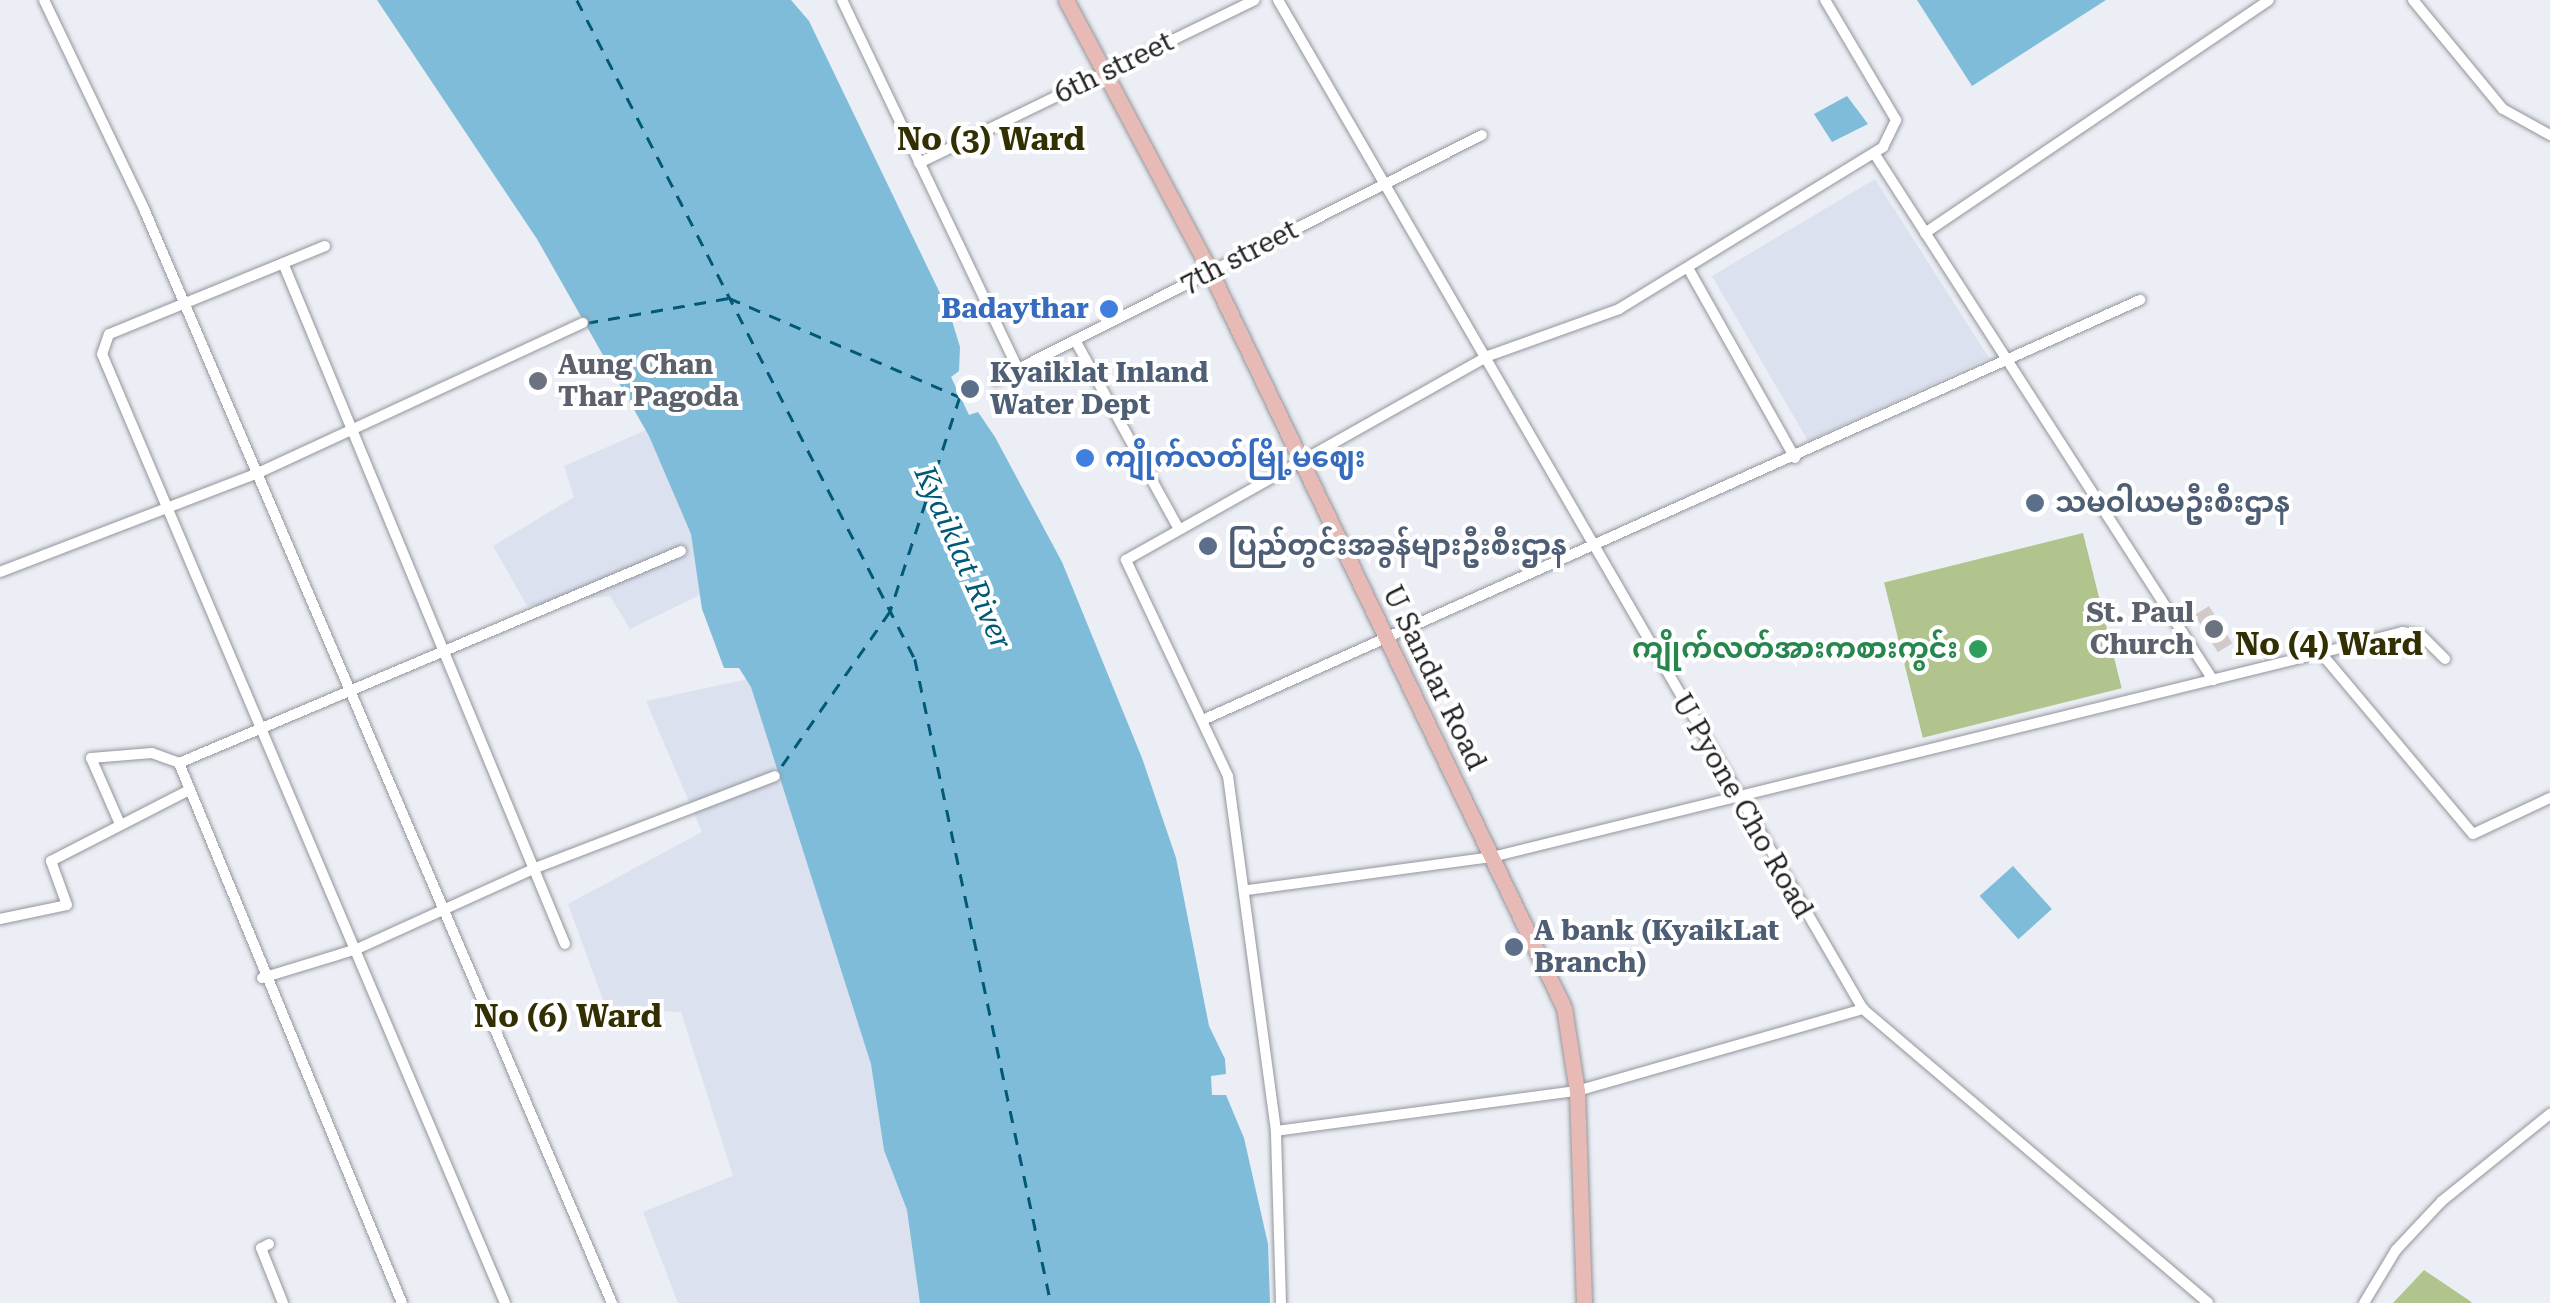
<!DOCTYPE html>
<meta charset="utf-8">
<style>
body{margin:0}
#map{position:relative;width:2550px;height:1303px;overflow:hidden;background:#ebeef4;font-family:"Roboto Serif","Noto Sans Myanmar",serif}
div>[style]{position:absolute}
.built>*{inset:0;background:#dbe1ee}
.green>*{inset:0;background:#b1c48e;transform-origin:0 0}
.water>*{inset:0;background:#7ebcda;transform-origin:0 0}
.ferry>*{height:2.5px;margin-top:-1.25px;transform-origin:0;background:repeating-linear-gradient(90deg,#025977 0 12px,transparent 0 22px)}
.building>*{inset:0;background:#d1cac8;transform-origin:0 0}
.roads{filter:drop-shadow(0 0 2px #93959b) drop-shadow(0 0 2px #93959b)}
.minor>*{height:10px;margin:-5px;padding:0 5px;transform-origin:5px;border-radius:5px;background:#fff}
.primary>*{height:15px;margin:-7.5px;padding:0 7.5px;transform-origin:7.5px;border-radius:7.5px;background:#e8bab5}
.dots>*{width:28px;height:28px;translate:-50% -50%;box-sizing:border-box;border:5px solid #fff;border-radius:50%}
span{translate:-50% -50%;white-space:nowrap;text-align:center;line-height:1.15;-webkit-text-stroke:8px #fff;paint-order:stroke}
.street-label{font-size:28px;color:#212224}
.shop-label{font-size:28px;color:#366cbe;font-weight:700}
.right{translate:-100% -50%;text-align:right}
.left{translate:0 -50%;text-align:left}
.worship-label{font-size:28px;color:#5b616d;font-weight:700}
.service-label{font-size:28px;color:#4e5e75;font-weight:700}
.leisure-label{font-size:28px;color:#27864d;font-weight:700}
.water-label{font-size:30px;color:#025977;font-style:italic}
.quarter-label{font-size:32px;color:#322f03;font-weight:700}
</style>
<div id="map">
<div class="built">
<i style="clip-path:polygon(1875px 179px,1989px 358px,1808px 441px,1712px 276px)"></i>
<i style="clip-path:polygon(660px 424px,712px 589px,630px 629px,610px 596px,527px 606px,493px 546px,574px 497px,564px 466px)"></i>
<i style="clip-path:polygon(762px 676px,959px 1303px,678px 1303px,643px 1212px,733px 1176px,681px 1012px,606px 1008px,568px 904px,702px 832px,646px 701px)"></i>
</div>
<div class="green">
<i style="left:2083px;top:533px;width:160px;height:205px;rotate:76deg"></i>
<i style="clip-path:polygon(2424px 1270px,2470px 1301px,2472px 1303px,2393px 1303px)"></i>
</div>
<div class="water">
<i style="clip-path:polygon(377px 0,791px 0,809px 21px,950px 314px,960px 347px,959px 371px,951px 377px,969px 415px,978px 412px,995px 437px,1062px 562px,1142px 758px,1176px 858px,1209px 1026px,1225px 1059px,1226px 1074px,1211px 1076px,1212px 1095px,1226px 1095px,1244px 1138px,1268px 1244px,1270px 1303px,920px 1303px,907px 1210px,884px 1150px,871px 1064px,751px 687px,739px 668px,724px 668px,702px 609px,691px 534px,649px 436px,537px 239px)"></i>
<i style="clip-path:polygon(1917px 0,2106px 0,1972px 86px)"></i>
<i style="clip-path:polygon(1847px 96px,1868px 124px,1832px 142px,1814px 114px)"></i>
<i style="left:2013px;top:866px;width:58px;height:45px;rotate:48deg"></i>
</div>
<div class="ferry">
<i style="left:577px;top:0;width:741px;rotate:62.85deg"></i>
<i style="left:915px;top:659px;width:658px;rotate:78.08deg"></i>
<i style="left:586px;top:323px;width:145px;rotate:-9.9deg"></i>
<i style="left:729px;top:298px;width:251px;rotate:23.2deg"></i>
<i style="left:960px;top:397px;width:226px;rotate:108deg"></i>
<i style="left:890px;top:612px;width:199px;rotate:125deg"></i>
</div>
<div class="building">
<i style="left:2209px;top:606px;width:44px;height:17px;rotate:58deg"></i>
</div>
<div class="roads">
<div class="minor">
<i style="left:44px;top:0;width:232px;rotate:64.4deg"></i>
<i style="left:144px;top:209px;width:1190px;rotate:66.84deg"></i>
<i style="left:842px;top:0;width:409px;rotate:64.5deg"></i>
<i style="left:1278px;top:0;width:1166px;rotate:59.9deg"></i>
<i style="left:1863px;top:1009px;width:453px;rotate:40.4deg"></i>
<i style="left:2413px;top:0;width:141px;rotate:50.5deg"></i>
<i style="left:2503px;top:109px;width:54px;rotate:29deg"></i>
<i style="left:1874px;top:153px;width:627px;rotate:57.25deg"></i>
<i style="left:919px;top:163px;width:373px;rotate:-25.9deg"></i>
<i style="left:1925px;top:233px;width:415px;rotate:-34.1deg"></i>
<i style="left:325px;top:246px;width:233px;rotate:157.8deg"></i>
<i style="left:109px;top:334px;width:21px;rotate:109deg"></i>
<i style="left:102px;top:354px;width:1031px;rotate:66.99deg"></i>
<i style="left:283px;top:263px;width:737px;rotate:67.51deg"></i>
<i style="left:1688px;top:268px;width:218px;rotate:60.6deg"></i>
<i style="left:1075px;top:340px;width:213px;rotate:61.2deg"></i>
<i style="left:996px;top:380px;width:544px;rotate:-26.75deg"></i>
<i style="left:0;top:572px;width:276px;rotate:-21deg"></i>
<i style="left:258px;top:473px;width:358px;rotate:-24.8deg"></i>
<i style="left:2321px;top:653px;width:84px;rotate:-14.5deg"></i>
<i style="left:2402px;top:632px;width:19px;rotate:9deg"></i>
<i style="left:2421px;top:635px;width:34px;rotate:45deg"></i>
<i style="left:1205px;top:719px;width:1025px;rotate:-24.14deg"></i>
<i style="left:120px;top:824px;width:72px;rotate:-113.7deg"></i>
<i style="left:91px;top:758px;width:61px;rotate:-4.7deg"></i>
<i style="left:152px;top:753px;width:29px;rotate:20deg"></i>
<i style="left:1248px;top:890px;width:246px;rotate:-7.7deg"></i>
<i style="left:1492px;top:857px;width:854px;rotate:-13.82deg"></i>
<i style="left:2321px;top:653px;width:236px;rotate:50deg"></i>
<i style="left:2473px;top:834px;width:85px;rotate:-25.1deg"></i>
<i style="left:0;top:919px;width:68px;rotate:-11.8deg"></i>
<i style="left:67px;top:905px;width:47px;rotate:-110deg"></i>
<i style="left:51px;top:861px;width:151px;rotate:-27.2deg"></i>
<i style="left:262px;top:978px;width:99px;rotate:-17deg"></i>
<i style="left:357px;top:949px;width:193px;rotate:-24.4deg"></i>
<i style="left:533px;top:869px;width:259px;rotate:-21deg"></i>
<i style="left:1276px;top:1131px;width:304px;rotate:-7.6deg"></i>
<i style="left:1577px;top:1091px;width:298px;rotate:-16deg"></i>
<i style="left:269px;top:1244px;width:9px;rotate:153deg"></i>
<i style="left:261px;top:1248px;width:59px;rotate:68.2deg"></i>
<i style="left:402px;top:1303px;width:584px;rotate:-112.44deg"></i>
<i style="left:179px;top:763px;width:545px;rotate:-22.89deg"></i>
<i style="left:1281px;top:1303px;width:172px;rotate:-91.7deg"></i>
<i style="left:1276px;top:1131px;width:358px;rotate:-97.7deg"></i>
<i style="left:1228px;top:776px;width:239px;rotate:-115.3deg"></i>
<i style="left:1126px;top:560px;width:416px;rotate:-29.4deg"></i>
<i style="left:1488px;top:356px;width:139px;rotate:-19.7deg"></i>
<i style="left:1619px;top:309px;width:310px;rotate:-31.5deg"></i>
<i style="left:1883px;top:147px;width:30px;rotate:-64deg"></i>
<i style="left:1896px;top:120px;width:139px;rotate:-120.6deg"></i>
<i style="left:2364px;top:1303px;width:62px;rotate:-58.9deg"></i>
<i style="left:2396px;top:1250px;width:67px;rotate:-46.8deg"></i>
<i style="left:2442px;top:1201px;width:139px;rotate:-38.9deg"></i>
</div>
<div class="primary">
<i style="left:1066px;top:0;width:307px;rotate:62deg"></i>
<i style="left:1210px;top:271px;width:818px;rotate:64.34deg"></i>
<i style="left:1564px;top:1008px;width:84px;rotate:81.1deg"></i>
<i style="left:1577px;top:1091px;width:212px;rotate:88.1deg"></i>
</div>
</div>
<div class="dots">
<i style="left:1109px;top:309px;background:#3f7fe0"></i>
<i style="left:538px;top:381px;background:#6b7280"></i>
<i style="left:970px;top:389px;background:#5c6f8a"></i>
<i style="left:1085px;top:458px;background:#3f7fe0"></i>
<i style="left:2035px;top:503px;background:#5c6f8a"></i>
<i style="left:1208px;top:546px;background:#5c6f8a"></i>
<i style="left:2214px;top:629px;background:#6b7280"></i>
<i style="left:1978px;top:649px;background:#2e9e5b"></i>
<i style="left:1514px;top:947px;background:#5c6f8a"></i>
</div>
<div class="street-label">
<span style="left:1114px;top:68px;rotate:-26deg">6th street</span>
<span style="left:1239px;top:257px;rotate:-27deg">7th street</span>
<span style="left:1434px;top:678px;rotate:64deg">U Sandar Road</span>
<span style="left:1742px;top:806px;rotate:60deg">U Pyone Cho Road</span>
</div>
<div class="shop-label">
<span class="right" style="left:1089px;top:309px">Badaythar</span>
<span class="left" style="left:1105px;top:458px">ကျိုက်လတ်မြို့မဈေး</span>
</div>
<div class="worship-label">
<span class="left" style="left:558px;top:381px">Aung Chan<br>Thar Pagoda</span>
<span class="right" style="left:2194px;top:629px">St. Paul<br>Church</span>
</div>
<div class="service-label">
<span class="left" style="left:990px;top:389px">Kyaiklat Inland<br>Water Dept</span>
<span class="left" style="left:2055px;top:503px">သမဝါယမဦးစီးဌာန</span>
<span class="left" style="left:1228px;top:546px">ပြည်တွင်းအခွန်များဦးစီးဌာန</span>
<span class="left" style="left:1534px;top:947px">A bank (KyaikLat<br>Branch)</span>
</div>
<div class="leisure-label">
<span class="right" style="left:1958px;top:649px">ကျိုက်လတ်အားကစားကွင်း</span>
</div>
<div class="water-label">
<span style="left:963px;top:558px;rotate:66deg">Kyaiklat River</span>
</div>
<div class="quarter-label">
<span style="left:991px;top:139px">No (3) Ward</span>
<span style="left:2329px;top:644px">No (4) Ward</span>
<span style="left:568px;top:1016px">No (6) Ward</span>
</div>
</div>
